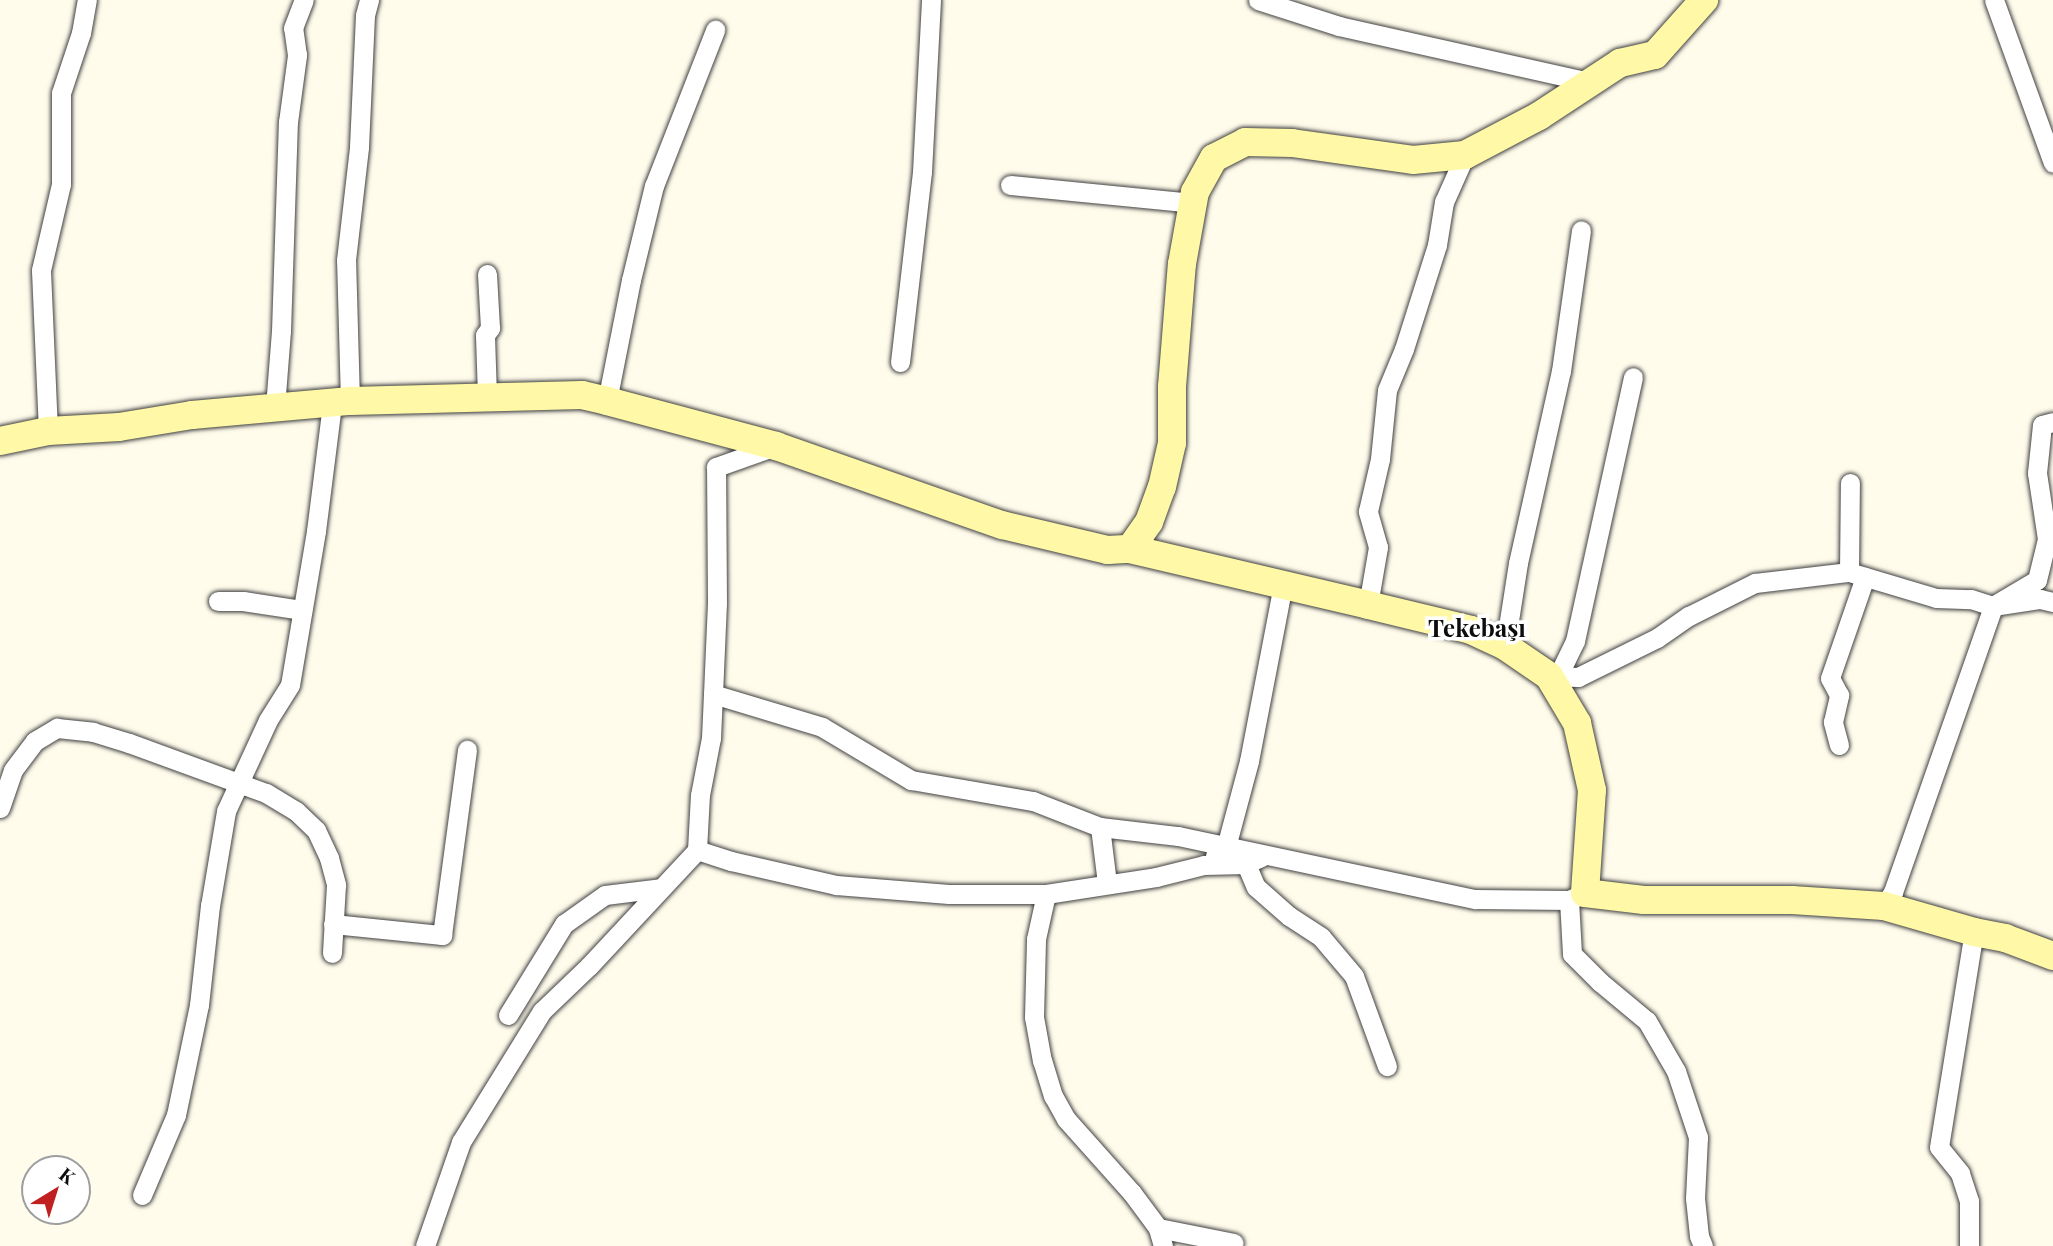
<!DOCTYPE html>
<meta charset="utf-8">
<style>
body{margin:0}
#map{position:relative;width:2053px;height:1246px;overflow:hidden;background:#fffcec;font-family:"Playfair Display",serif}
div>[style]{position:absolute}
.roads{filter:drop-shadow(0 0 2px #404040) drop-shadow(0 0 2px #404040)}
.street>*{height:19px;margin:-9.5px;padding:0 9.5px;transform-origin:9.5px;border-radius:9.5px;background:#fff}
.secondary>*{height:28px;margin:-14px;padding:0 14px;transform-origin:14px;border-radius:14px;background:#fff9a7}
span{translate:-50% -50%;white-space:nowrap;text-align:center;line-height:1.15;-webkit-text-stroke:7px #fff;paint-order:stroke}
.quarter-label{font-size:24px;color:#0d0d0d;font-weight:700}
.north{position:absolute;left:21px;top:1155px;width:70px;height:70px;box-sizing:border-box;background:#fff;border:2px solid #9e9e9e;border-radius:50%;rotate:38deg;font-size:19px;font-weight:700;line-height:28px;text-align:center;color:#0d0d0d}
.north::after{content:'';display:block;margin:auto;width:24px;height:32px;background:#c12021;clip-path:polygon(50% 0,100% 100%,50% 72%,0 100%)}
</style>
<div id="map">
<div class="roads">
<div class="street">
<i style="left:1258px;top:0;width:85px;rotate:17.8deg"></i>
<i style="left:1339px;top:26px;width:256px;rotate:12.6deg"></i>
<i style="left:1994px;top:0;width:173px;rotate:70.1deg"></i>
<i style="left:1010px;top:185px;width:184px;rotate:5.6deg"></i>
<i style="left:900px;top:362px;width:191px;rotate:-83.4deg"></i>
<i style="left:922px;top:172px;width:172px;rotate:-87deg"></i>
<i style="left:487px;top:396px;width:61px;rotate:-91.9deg"></i>
<i style="left:485px;top:335px;width:9px;rotate:-54deg"></i>
<i style="left:490px;top:328px;width:54px;rotate:-93.2deg"></i>
<i style="left:350px;top:401px;width:141px;rotate:-91.6deg"></i>
<i style="left:346px;top:260px;width:114px;rotate:-83.4deg"></i>
<i style="left:359px;top:147px;width:132px;rotate:-87.4deg"></i>
<i style="left:365px;top:15px;width:16px;rotate:-75deg"></i>
<i style="left:607px;top:401px;width:123px;rotate:-78.8deg"></i>
<i style="left:631px;top:280px;width:97px;rotate:-76.3deg"></i>
<i style="left:654px;top:186px;width:168px;rotate:-68.6deg"></i>
<i style="left:275px;top:407px;width:76px;rotate:-85.5deg"></i>
<i style="left:281px;top:331px;width:209px;rotate:-88.1deg"></i>
<i style="left:288px;top:122px;width:68px;rotate:-82.3deg"></i>
<i style="left:297px;top:55px;width:27px;rotate:-98deg"></i>
<i style="left:293px;top:28px;width:30px;rotate:-69deg"></i>
<i style="left:48px;top:431px;width:161px;rotate:-92.5deg"></i>
<i style="left:41px;top:270px;width:88px;rotate:-76.9deg"></i>
<i style="left:61px;top:184px;width:91px;rotate:-90deg"></i>
<i style="left:61px;top:93px;width:63px;rotate:-71.6deg"></i>
<i style="left:81px;top:33px;width:34px;rotate:-80deg"></i>
<i style="left:1849px;top:572px;width:89px;rotate:-89.4deg"></i>
<i style="left:218px;top:601px;width:25px"></i>
<i style="left:243px;top:601px;width:60px;rotate:8.7deg"></i>
<i style="left:1368px;top:605px;width:59px;rotate:-80.2deg"></i>
<i style="left:1378px;top:547px;width:37px;rotate:-106deg"></i>
<i style="left:1368px;top:511px;width:53px;rotate:-77deg"></i>
<i style="left:1380px;top:459px;width:69px;rotate:-84.2deg"></i>
<i style="left:1387px;top:390px;width:44px;rotate:-67.5deg"></i>
<i style="left:1404px;top:349px;width:109px;rotate:-72.4deg"></i>
<i style="left:1437px;top:245px;width:44px;rotate:-80.8deg"></i>
<i style="left:1444px;top:202px;width:51px;rotate:-65.9deg"></i>
<i style="left:1505px;top:646px;width:84px;rotate:-81.1deg"></i>
<i style="left:1518px;top:563px;width:197px;rotate:-77.4deg"></i>
<i style="left:1561px;top:371px;width:142px;rotate:-81.9deg"></i>
<i style="left:1549px;top:676px;width:29px;rotate:2deg"></i>
<i style="left:1578px;top:677px;width:88px;rotate:-26.3deg"></i>
<i style="left:1657px;top:638px;width:39px;rotate:-35deg"></i>
<i style="left:1689px;top:616px;width:74px;rotate:-26.6deg"></i>
<i style="left:1755px;top:583px;width:95px;rotate:-6.7deg"></i>
<i style="left:1849px;top:572px;width:91px;rotate:16.6deg"></i>
<i style="left:1936px;top:598px;width:35px;rotate:2deg"></i>
<i style="left:1971px;top:599px;width:23px;rotate:18deg"></i>
<i style="left:1993px;top:606px;width:51px;rotate:-30.6deg"></i>
<i style="left:2037px;top:580px;width:42px;rotate:-76.3deg"></i>
<i style="left:2047px;top:539px;width:67px;rotate:-98.6deg"></i>
<i style="left:2037px;top:473px;width:48px;rotate:-84.1deg"></i>
<i style="left:2042px;top:425px;width:11px;rotate:-15deg"></i>
<i style="left:1557px;top:678px;width:41px;rotate:-64.1deg"></i>
<i style="left:1575px;top:641px;width:270px;rotate:-77.6deg"></i>
<i style="left:713px;top:694px;width:114px;rotate:16.8deg"></i>
<i style="left:822px;top:727px;width:104px;rotate:30.8deg"></i>
<i style="left:911px;top:780px;width:124px;rotate:9.8deg"></i>
<i style="left:1033px;top:801px;width:72px;rotate:21.2deg"></i>
<i style="left:1100px;top:827px;width:79px;rotate:6.6deg"></i>
<i style="left:1178px;top:836px;width:304px;rotate:12deg"></i>
<i style="left:1475px;top:899px;width:94px;rotate:0.6deg"></i>
<i style="left:1569px;top:900px;width:17px;rotate:-24deg"></i>
<i style="left:1839px;top:745px;width:24px;rotate:-105deg"></i>
<i style="left:1833px;top:722px;width:28px;rotate:-77deg"></i>
<i style="left:1839px;top:695px;width:19px;rotate:-118deg"></i>
<i style="left:1830px;top:678px;width:107px;rotate:-70.9deg"></i>
<i style="left:0;top:808px;width:40px;rotate:-71.1deg"></i>
<i style="left:13px;top:770px;width:36px;rotate:-53deg"></i>
<i style="left:35px;top:741px;width:26px;rotate:-31deg"></i>
<i style="left:57px;top:728px;width:36px;rotate:6deg"></i>
<i style="left:93px;top:732px;width:38px;rotate:17deg"></i>
<i style="left:129px;top:743px;width:146px;rotate:20.1deg"></i>
<i style="left:266px;top:793px;width:35px;rotate:31deg"></i>
<i style="left:296px;top:811px;width:28px;rotate:44deg"></i>
<i style="left:316px;top:830px;width:31px;rotate:65deg"></i>
<i style="left:329px;top:858px;width:28px;rotate:75deg"></i>
<i style="left:336px;top:885px;width:68px;rotate:93.4deg"></i>
<i style="left:1100px;top:827px;width:56px;rotate:82.9deg"></i>
<i style="left:697px;top:850px;width:55px;rotate:-86.9deg"></i>
<i style="left:700px;top:795px;width:58px;rotate:-79.1deg"></i>
<i style="left:711px;top:738px;width:44px;rotate:-87.4deg"></i>
<i style="left:713px;top:694px;width:91px;rotate:-87.5deg"></i>
<i style="left:717px;top:603px;width:136px;rotate:-90.4deg"></i>
<i style="left:716px;top:467px;width:63px;rotate:-19.6deg"></i>
<i style="left:1215px;top:856px;width:14px;rotate:-39deg"></i>
<i style="left:1226px;top:847px;width:89px;rotate:-75deg"></i>
<i style="left:1249px;top:761px;width:180px;rotate:-79.1deg"></i>
<i style="left:1246px;top:864px;width:25px;rotate:67deg"></i>
<i style="left:1256px;top:887px;width:44px;rotate:41.3deg"></i>
<i style="left:1289px;top:916px;width:38px;rotate:33deg"></i>
<i style="left:1321px;top:937px;width:51px;rotate:49.8deg"></i>
<i style="left:1354px;top:976px;width:96px;rotate:69.9deg"></i>
<i style="left:1569px;top:900px;width:54px;rotate:86.8deg"></i>
<i style="left:1572px;top:954px;width:40px;rotate:45deg"></i>
<i style="left:1600px;top:982px;width:61px;rotate:39.7deg"></i>
<i style="left:1647px;top:1021px;width:58px;rotate:59.9deg"></i>
<i style="left:1676px;top:1071px;width:70px;rotate:71.6deg"></i>
<i style="left:1698px;top:1137px;width:61px;rotate:92.8deg"></i>
<i style="left:1695px;top:1198px;width:38px;rotate:84deg"></i>
<i style="left:1699px;top:1236px;width:11px;rotate:68deg"></i>
<i style="left:1884px;top:906px;width:17px;rotate:-57deg"></i>
<i style="left:1893px;top:892px;width:303px;rotate:-70.7deg"></i>
<i style="left:1993px;top:606px;width:48px;rotate:-8.5deg"></i>
<i style="left:2040px;top:599px;width:13px;rotate:13deg"></i>
<i style="left:333px;top:924px;width:110px;rotate:5.8deg"></i>
<i style="left:442px;top:935px;width:187px;rotate:-82.3deg"></i>
<i style="left:508px;top:1015px;width:107px;rotate:-58.4deg"></i>
<i style="left:564px;top:924px;width:50px;rotate:-35.3deg"></i>
<i style="left:605px;top:895px;width:56px;rotate:-7.1deg"></i>
<i style="left:142px;top:1195px;width:87px;rotate:-67deg"></i>
<i style="left:176px;top:1115px;width:112px;rotate:-78.2deg"></i>
<i style="left:199px;top:1005px;width:100px;rotate:-83.7deg"></i>
<i style="left:210px;top:906px;width:96px;rotate:-80.4deg"></i>
<i style="left:226px;top:811px;width:100px;rotate:-65.2deg"></i>
<i style="left:268px;top:720px;width:41px;rotate:-57.8deg"></i>
<i style="left:290px;top:685px;width:156px;rotate:-80.4deg"></i>
<i style="left:316px;top:531px;width:128px;rotate:-82.8deg"></i>
<i style="left:1158px;top:1228px;width:44px;rotate:-126.6deg"></i>
<i style="left:1132px;top:1193px;width:99px;rotate:-131.7deg"></i>
<i style="left:1066px;top:1119px;width:26px;rotate:-119deg"></i>
<i style="left:1053px;top:1096px;width:37px;rotate:-107deg"></i>
<i style="left:1042px;top:1061px;width:45px;rotate:-100.3deg"></i>
<i style="left:1034px;top:1017px;width:78px;rotate:-88.5deg"></i>
<i style="left:1036px;top:939px;width:46px;rotate:-77.5deg"></i>
<i style="left:1046px;top:894px;width:111px;rotate:-8.8deg"></i>
<i style="left:1156px;top:877px;width:49px;rotate:-14deg"></i>
<i style="left:1204px;top:865px;width:42px;rotate:-1.4deg"></i>
<i style="left:1246px;top:864px;width:17px;rotate:-25deg"></i>
<i style="left:425px;top:1246px;width:110px;rotate:-70.9deg"></i>
<i style="left:461px;top:1142px;width:154px;rotate:-58.3deg"></i>
<i style="left:542px;top:1011px;width:65px;rotate:-43.8deg"></i>
<i style="left:589px;top:966px;width:158px;rotate:-47deg"></i>
<i style="left:697px;top:850px;width:36px;rotate:18deg"></i>
<i style="left:731px;top:861px;width:108px;rotate:12.9deg"></i>
<i style="left:836px;top:885px;width:113px;rotate:4.6deg"></i>
<i style="left:949px;top:894px;width:97px"></i>
<i style="left:1163px;top:1246px;width:19px;rotate:-106deg"></i>
<i style="left:1158px;top:1228px;width:77px;rotate:11.2deg"></i>
<i style="left:1969px;top:1246px;width:45px;rotate:-90deg"></i>
<i style="left:1969px;top:1201px;width:29px;rotate:-108deg"></i>
<i style="left:1960px;top:1173px;width:33px;rotate:-129deg"></i>
<i style="left:1939px;top:1147px;width:218px;rotate:-80.8deg"></i>
</div>
<div class="secondary">
<i style="left:0;top:441px;width:49px;rotate:-11.8deg"></i>
<i style="left:48px;top:431px;width:71px;rotate:-3.2deg"></i>
<i style="left:119px;top:427px;width:74px;rotate:-9.3deg"></i>
<i style="left:192px;top:415px;width:159px;rotate:-5.1deg"></i>
<i style="left:350px;top:401px;width:232px;rotate:-1.5deg"></i>
<i style="left:582px;top:395px;width:26px;rotate:13deg"></i>
<i style="left:607px;top:401px;width:175px;rotate:14.9deg"></i>
<i style="left:776px;top:446px;width:239px;rotate:19.3deg"></i>
<i style="left:1002px;top:525px;width:109px;rotate:13.3deg"></i>
<i style="left:1108px;top:550px;width:22px;rotate:-3deg"></i>
<i style="left:1130px;top:549px;width:244px;rotate:13.2deg"></i>
<i style="left:1368px;top:605px;width:106px;rotate:13.6deg"></i>
<i style="left:1471px;top:630px;width:38px;rotate:25deg"></i>
<i style="left:1505px;top:646px;width:53px;rotate:34.3deg"></i>
<i style="left:1549px;top:676px;width:55px;rotate:59.2deg"></i>
<i style="left:1577px;top:723px;width:69px;rotate:77.4deg"></i>
<i style="left:1592px;top:790px;width:103px;rotate:93.9deg"></i>
<i style="left:1585px;top:893px;width:59px;rotate:6.8deg"></i>
<i style="left:1644px;top:900px;width:148px"></i>
<i style="left:1792px;top:900px;width:92px;rotate:3.7deg"></i>
<i style="left:1884px;top:906px;width:94px;rotate:16.1deg"></i>
<i style="left:1974px;top:932px;width:32px;rotate:11deg"></i>
<i style="left:2005px;top:938px;width:51px;rotate:20.6deg"></i>
<i style="left:1130px;top:549px;width:33px;rotate:-55deg"></i>
<i style="left:1149px;top:522px;width:37px;rotate:-70deg"></i>
<i style="left:1162px;top:487px;width:45px;rotate:-77.2deg"></i>
<i style="left:1172px;top:443px;width:56px;rotate:-90deg"></i>
<i style="left:1172px;top:387px;width:123px;rotate:-85.4deg"></i>
<i style="left:1182px;top:264px;width:73px;rotate:-79.8deg"></i>
<i style="left:1195px;top:192px;width:39px;rotate:-61deg"></i>
<i style="left:1214px;top:158px;width:35px;rotate:-27deg"></i>
<i style="left:1245px;top:142px;width:47px;rotate:1.2deg"></i>
<i style="left:1292px;top:143px;width:122px;rotate:8deg"></i>
<i style="left:1413px;top:160px;width:52px;rotate:-5.5deg"></i>
<i style="left:1465px;top:155px;width:84px;rotate:-27.8deg"></i>
<i style="left:1539px;top:116px;width:97px;rotate:-33.2deg"></i>
<i style="left:1620px;top:63px;width:36px;rotate:-13deg"></i>
<i style="left:1655px;top:55px;width:74px;rotate:-48.3deg"></i>
</div>
</div>
<div class="quarter-label">
<span style="left:1477px;top:628px">Tekebaşı</span>
</div>
<div class="north">K</div>
</div>
